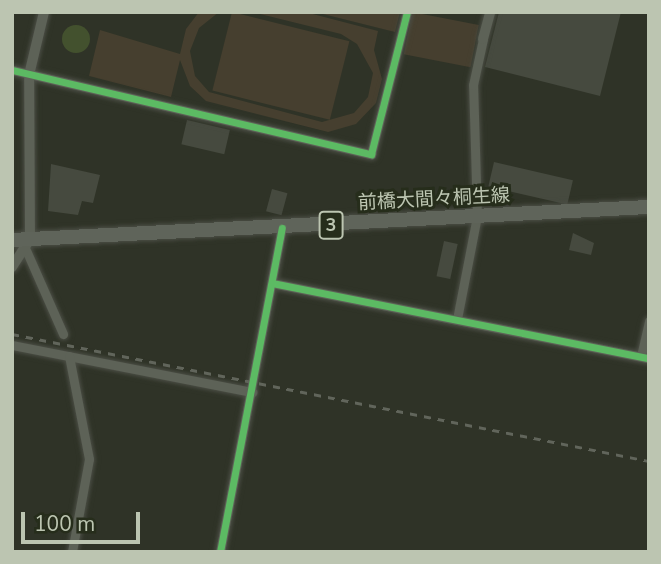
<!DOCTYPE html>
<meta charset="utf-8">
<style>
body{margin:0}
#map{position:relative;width:661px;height:564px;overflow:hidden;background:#2f3327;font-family:"Nunito Sans","Noto Sans JP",sans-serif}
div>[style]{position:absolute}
.green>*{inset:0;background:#463f2f;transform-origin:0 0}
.water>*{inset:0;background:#43512e}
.round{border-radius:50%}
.building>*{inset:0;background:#464a3f;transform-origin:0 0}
.roads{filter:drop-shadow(0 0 2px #4b4e45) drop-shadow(0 0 2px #4b4e45)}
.minor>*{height:9px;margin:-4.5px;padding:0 4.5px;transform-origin:4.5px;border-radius:4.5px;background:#5d6257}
.tertiary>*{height:10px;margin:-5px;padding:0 5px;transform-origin:5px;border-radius:5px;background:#5d6257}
.primary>*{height:14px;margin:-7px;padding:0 7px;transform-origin:7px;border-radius:7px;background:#5f645a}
.rail>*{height:2.5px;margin-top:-1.25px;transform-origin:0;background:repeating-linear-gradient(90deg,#61655b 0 7px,transparent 0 14px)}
.cycleway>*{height:7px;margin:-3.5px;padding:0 3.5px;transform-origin:3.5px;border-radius:3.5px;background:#5cba63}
span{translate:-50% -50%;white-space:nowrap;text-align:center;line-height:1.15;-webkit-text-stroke:6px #262d1b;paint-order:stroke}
.shield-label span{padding:2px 5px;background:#262d1b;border:2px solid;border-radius:5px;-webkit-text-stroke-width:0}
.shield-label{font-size:18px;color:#bcc5b1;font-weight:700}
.street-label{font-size:19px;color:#bcc5b1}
.frame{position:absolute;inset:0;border:14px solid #bcc5b1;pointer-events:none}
.scale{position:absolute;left:21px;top:512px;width:119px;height:32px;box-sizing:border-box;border:4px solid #bcc5b1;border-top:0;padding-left:9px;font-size:21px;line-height:24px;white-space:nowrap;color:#bcc5b1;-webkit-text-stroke:5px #262d1b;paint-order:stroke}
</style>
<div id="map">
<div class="green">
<i style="clip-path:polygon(199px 12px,219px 12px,199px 28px,190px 51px,195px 76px,209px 92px,322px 122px,354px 113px,368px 97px,373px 73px,357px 44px,341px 34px,252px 12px,305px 12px,378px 31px,374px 50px,382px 79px,376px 103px,356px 124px,328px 132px,206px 101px,190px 86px,180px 60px,171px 97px,89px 76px,100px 30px,180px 54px,186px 29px)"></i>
<i style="left:232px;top:12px;width:121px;height:81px;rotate:14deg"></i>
<i style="clip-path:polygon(315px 12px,400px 12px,395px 32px)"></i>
<i style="left:412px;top:12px;width:68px;height:43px;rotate:11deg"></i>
</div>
<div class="water">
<i class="round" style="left:62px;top:25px;width:28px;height:28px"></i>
</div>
<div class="building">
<i style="clip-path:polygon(499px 12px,621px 12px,600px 96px,485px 67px)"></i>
<i style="left:187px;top:120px;width:44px;height:25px;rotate:13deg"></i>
<i style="left:494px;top:162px;width:81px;height:25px;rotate:13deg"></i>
<i style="clip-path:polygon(51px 164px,100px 175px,93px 203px,82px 201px,78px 215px,48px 211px)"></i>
<i style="left:272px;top:189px;width:16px;height:23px;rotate:15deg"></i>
<i style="clip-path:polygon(573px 233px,594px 243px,591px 255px,569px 250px)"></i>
<i style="left:444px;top:241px;width:14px;height:36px;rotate:12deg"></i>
</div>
<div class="roads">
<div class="minor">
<i style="left:12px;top:70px;width:369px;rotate:13.2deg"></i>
<i style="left:371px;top:154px;width:146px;rotate:-75.8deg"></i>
<i style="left:26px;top:250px;width:92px;rotate:66.2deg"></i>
<i style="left:272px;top:283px;width:384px;rotate:11.3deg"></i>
<i style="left:457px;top:319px;width:105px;rotate:-79deg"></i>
<i style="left:477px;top:216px;width:131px;rotate:-91.7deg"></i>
<i style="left:473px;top:85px;width:47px;rotate:-77.7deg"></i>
<i style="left:12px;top:345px;width:245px;rotate:11.1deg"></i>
<i style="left:69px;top:356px;width:105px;rotate:79deg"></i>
<i style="left:89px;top:459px;width:95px;rotate:100.4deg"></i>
<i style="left:641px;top:356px;width:36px;rotate:-77deg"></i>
<i style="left:220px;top:552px;width:330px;rotate:-79.2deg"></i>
</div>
<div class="tertiary">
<i style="left:483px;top:39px;width:28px;rotate:-75deg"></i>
<i style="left:12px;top:267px;width:33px;rotate:-57deg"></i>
<i style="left:30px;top:239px;width:164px;rotate:-90.3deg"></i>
<i style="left:29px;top:75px;width:65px;rotate:-76.6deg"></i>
</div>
<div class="primary">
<i style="left:12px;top:240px;width:638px;rotate:-2.97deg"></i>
</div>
</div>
<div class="rail">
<i style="left:12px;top:334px;width:650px;rotate:11.28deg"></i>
</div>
<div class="cycleway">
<i style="left:12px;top:70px;width:369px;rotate:13.2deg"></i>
<i style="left:371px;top:154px;width:146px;rotate:-75.8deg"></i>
<i style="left:272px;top:283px;width:384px;rotate:11.3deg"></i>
<i style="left:220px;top:552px;width:330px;rotate:-79.2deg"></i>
</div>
<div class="shield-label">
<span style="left:331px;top:225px">3</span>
</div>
<div class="street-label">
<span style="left:434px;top:200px;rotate:-3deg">前橋大間々桐生線</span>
</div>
<div class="frame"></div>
<div class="scale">100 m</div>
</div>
